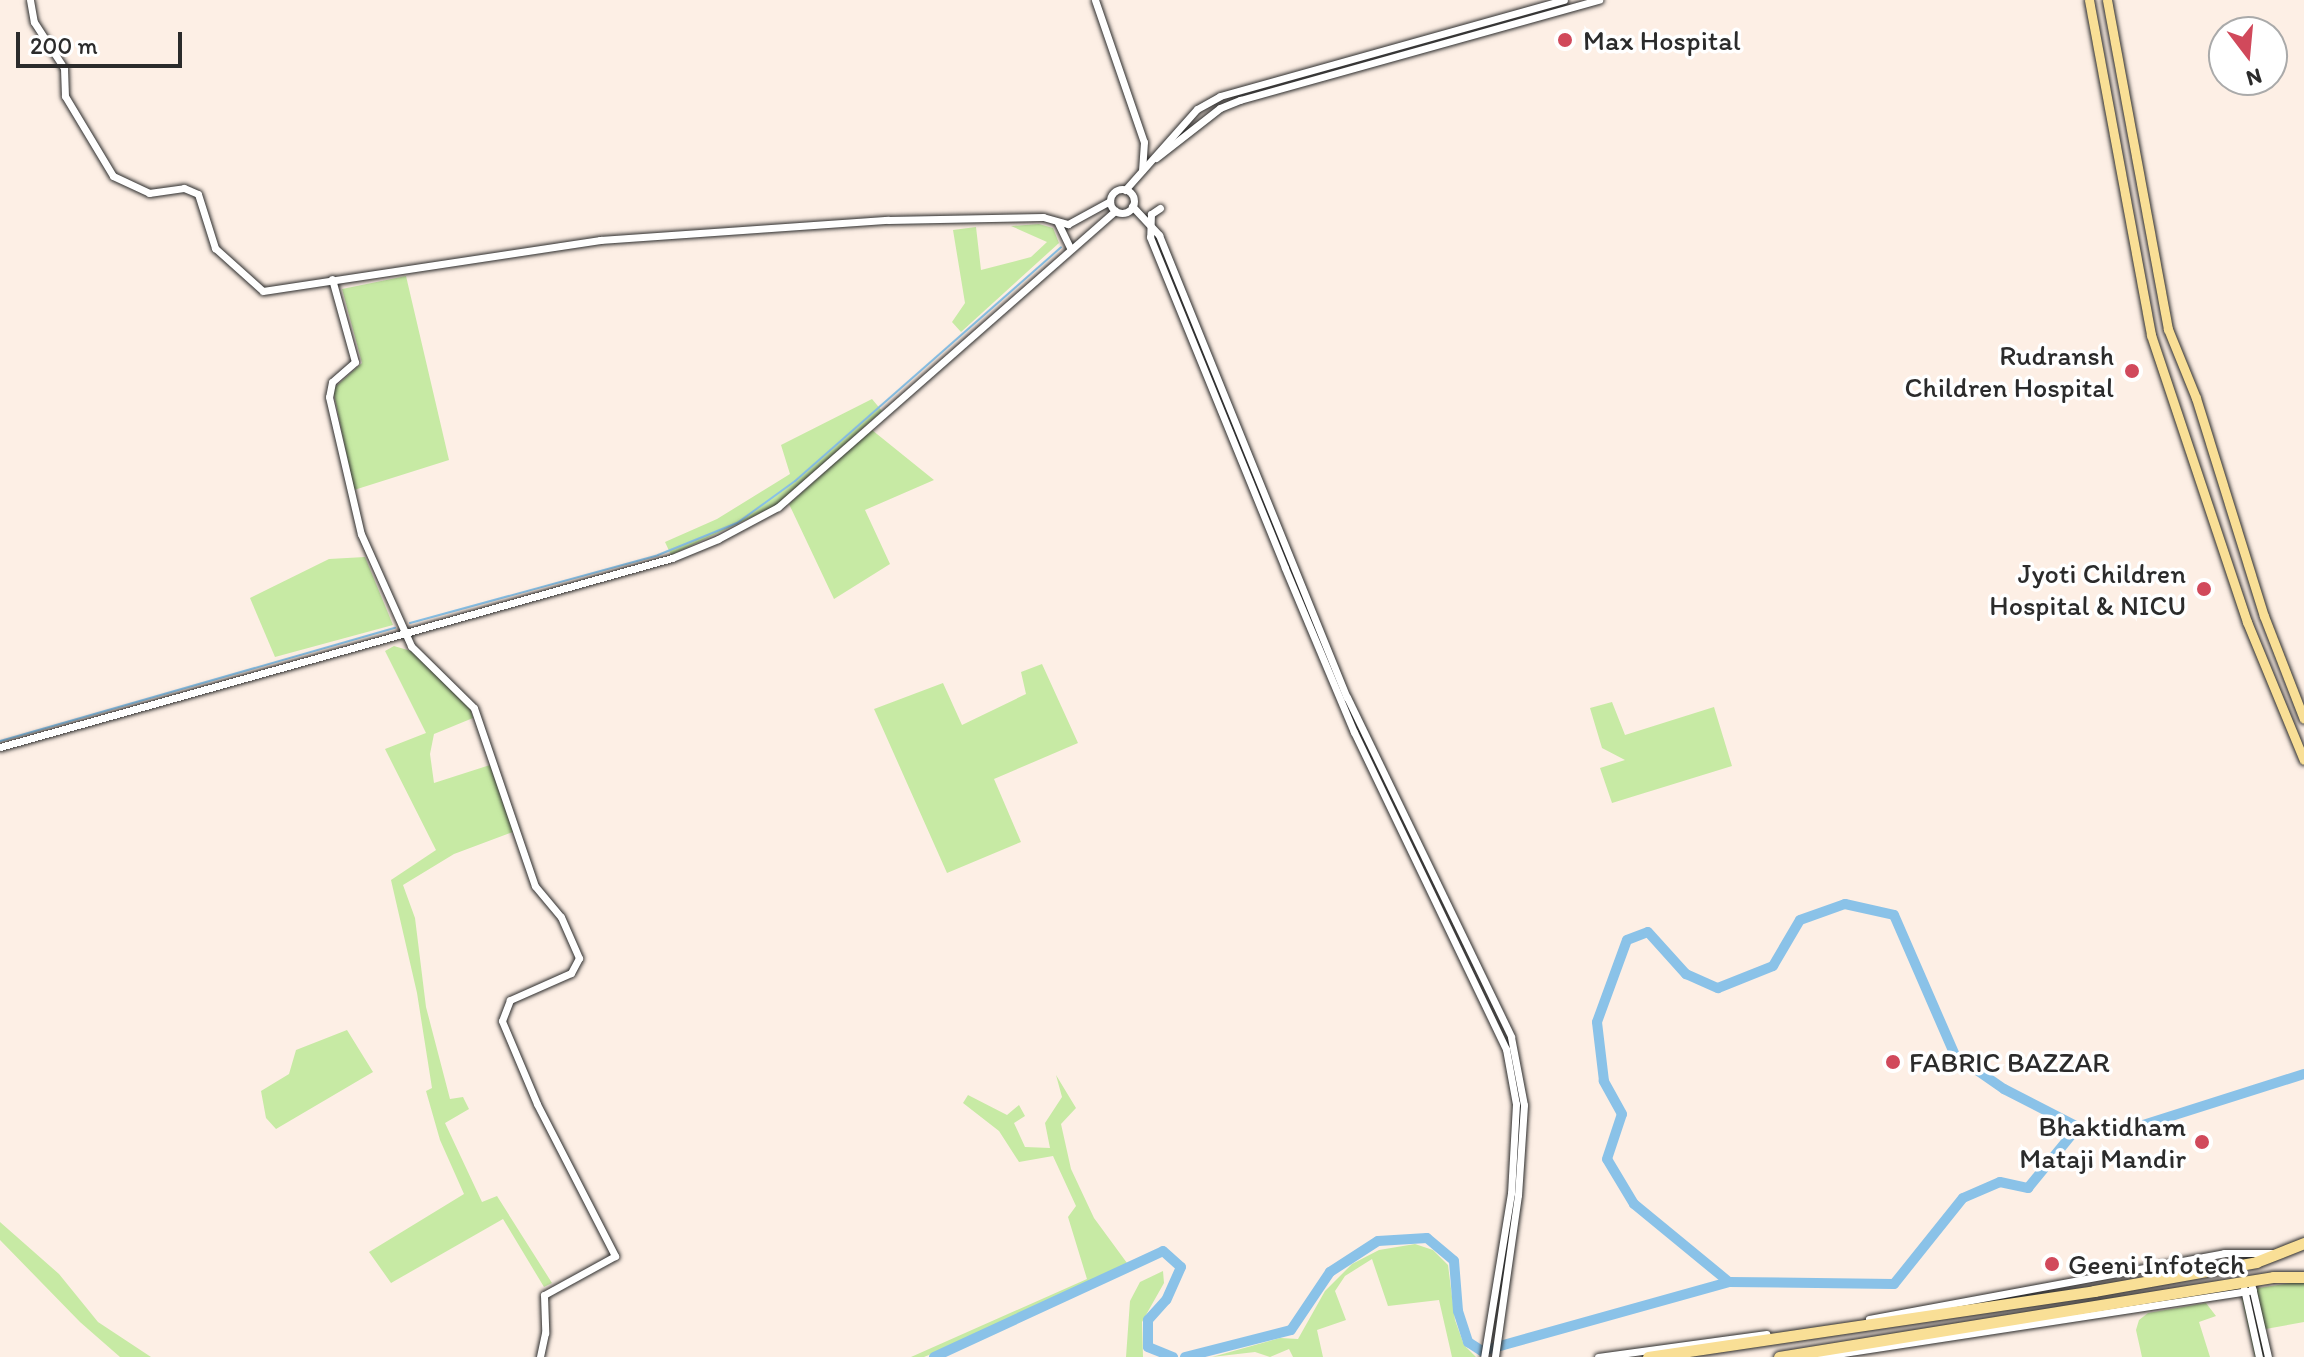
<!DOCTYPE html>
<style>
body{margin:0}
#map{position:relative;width:2304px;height:1357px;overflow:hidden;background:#fdefe5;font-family:Itim,sans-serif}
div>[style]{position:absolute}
.green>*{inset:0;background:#c7eaa4}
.stream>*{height:2px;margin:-1px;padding:0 1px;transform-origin:1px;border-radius:1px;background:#8ac2e8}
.river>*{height:10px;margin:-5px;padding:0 5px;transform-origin:5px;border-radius:5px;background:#8ac2e8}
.roads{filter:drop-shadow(0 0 2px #2b2b2b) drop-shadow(0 0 2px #2b2b2b)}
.minor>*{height:7px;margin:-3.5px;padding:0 3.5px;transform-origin:3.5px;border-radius:3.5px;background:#fff}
.minor>.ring{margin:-3.5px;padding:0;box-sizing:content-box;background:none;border:7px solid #fff;border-radius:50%}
.major>*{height:9px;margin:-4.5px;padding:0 4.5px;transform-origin:4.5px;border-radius:4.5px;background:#f9df96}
.highway>*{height:11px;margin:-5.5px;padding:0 5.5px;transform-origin:5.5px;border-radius:5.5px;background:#f9df96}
.dots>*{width:22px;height:22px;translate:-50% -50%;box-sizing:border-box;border:4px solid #fff;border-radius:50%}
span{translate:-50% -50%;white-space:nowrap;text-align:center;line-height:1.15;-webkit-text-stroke:7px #fff;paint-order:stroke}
.poi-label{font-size:28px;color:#2b2b2b}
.left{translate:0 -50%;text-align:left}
.right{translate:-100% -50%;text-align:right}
.north{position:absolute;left:2208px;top:16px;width:80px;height:80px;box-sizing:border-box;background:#fff;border:2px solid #aaa;border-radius:50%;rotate:164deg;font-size:22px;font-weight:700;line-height:32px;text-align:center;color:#2b2b2b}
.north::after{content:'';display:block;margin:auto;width:28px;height:36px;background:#d1495b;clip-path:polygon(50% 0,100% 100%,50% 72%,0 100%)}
.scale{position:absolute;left:16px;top:32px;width:166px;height:36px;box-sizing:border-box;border:4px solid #2b2b2b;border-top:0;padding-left:10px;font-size:24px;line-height:28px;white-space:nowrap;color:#2b2b2b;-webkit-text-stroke:6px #fff;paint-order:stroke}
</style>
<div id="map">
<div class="green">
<i style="clip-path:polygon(1039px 224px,1053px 228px,1059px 243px,961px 332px,952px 322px,965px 303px,953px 230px,976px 227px,981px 270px,1031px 257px,1047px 242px,1011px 226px)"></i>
<i style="clip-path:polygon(406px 276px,449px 460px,354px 490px,333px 389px,362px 363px,342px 289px)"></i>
<i style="clip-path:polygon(872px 399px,882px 411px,777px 505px,671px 555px,665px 542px,717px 519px,790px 474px,781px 445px)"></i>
<i style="clip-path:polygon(872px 430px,934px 480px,865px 510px,890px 564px,834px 599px,789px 504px)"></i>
<i style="clip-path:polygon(365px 557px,393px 625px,275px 657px,250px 598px,329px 559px)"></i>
<i style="clip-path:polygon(394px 646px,411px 651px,470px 708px,473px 718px,434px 734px,430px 754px,434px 783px,490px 765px,513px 832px,454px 854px,403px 885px,415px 918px,426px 1007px,450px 1099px,463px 1097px,469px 1109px,445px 1123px,482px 1202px,497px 1196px,552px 1283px,544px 1287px,503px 1219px,391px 1283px,369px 1252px,464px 1194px,440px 1140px,426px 1091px,432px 1088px,417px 993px,391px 880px,436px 850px,385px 749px,426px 733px,385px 651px)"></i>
<i style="clip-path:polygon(1042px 664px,1078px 743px,994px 779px,1021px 842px,947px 873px,874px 709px,943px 683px,962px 725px,1026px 694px,1021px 672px)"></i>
<i style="clip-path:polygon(1612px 702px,1625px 735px,1714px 707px,1732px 766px,1612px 803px,1600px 768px,1625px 760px,1602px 748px,1590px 708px)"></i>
<i style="clip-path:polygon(347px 1030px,373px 1072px,276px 1129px,266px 1118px,261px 1091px,289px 1074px,296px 1050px)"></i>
<i style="clip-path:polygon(1056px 1075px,1076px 1108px,1061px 1124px,1071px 1169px,1094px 1218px,1127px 1263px,1023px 1317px,924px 1357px,911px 1357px,1087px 1279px,1068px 1217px,1076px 1206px,1053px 1156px,1019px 1162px,999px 1131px,963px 1103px,968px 1095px,1007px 1115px,1019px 1105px,1025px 1116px,1014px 1123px,1025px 1147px,1050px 1148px,1045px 1123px,1062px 1097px)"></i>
<i style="clip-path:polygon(0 1222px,59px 1274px,98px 1322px,151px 1357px,120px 1357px,80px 1322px,0 1240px)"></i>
<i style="clip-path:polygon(1415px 1244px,1433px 1250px,1448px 1265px,1455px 1320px,1464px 1345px,1476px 1357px,1452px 1357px,1439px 1300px,1388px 1306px,1372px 1259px,1345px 1276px,1335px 1291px,1346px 1320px,1317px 1330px,1323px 1357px,1293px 1357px,1289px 1349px,1270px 1357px,1255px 1352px,1212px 1357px,1280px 1338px,1298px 1339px,1325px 1291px,1352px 1264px,1379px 1250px)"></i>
<i style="clip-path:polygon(1163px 1271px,1164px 1283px,1142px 1322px,1143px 1357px,1126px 1357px,1130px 1301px,1140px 1282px)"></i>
<i style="clip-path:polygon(2304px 1281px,2304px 1322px,2260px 1330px,2265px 1357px,2255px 1357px,2242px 1299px,2258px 1288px)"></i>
<i style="clip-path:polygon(2206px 1303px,2216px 1316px,2199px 1322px,2210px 1357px,2142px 1357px,2136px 1330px,2139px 1320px,2148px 1313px)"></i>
</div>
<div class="stream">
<i style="left:410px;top:623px;width:257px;rotate:-15.3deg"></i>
<i style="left:658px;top:555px;width:85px;rotate:-22.1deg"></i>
<i style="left:737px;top:523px;width:72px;rotate:-35.9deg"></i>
<i style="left:795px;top:481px;width:354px;rotate:-41.3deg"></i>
<i style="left:0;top:741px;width:411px;rotate:-16deg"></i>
</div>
<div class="river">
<i style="left:1729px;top:1282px;width:165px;rotate:0.7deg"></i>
<i style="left:1894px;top:1284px;width:110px;rotate:-51.3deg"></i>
<i style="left:1963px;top:1198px;width:40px;rotate:-23.4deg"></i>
<i style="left:2000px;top:1182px;width:29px;rotate:12deg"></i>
<i style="left:2028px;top:1188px;width:79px;rotate:-50.7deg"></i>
<i style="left:934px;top:1357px;width:252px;rotate:-24.8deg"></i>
<i style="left:1163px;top:1251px;width:24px;rotate:42deg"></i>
<i style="left:1181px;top:1267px;width:36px;rotate:114deg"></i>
<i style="left:1166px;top:1300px;width:27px;rotate:132deg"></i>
<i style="left:1148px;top:1320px;width:27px;rotate:90deg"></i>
<i style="left:1148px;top:1347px;width:27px;rotate:22deg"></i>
<i style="left:1185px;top:1357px;width:109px;rotate:-14.3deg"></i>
<i style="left:1291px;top:1330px;width:70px;rotate:-56.1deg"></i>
<i style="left:1330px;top:1272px;width:57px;rotate:-32.9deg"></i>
<i style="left:1378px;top:1241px;width:49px;rotate:-3.5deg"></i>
<i style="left:1427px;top:1238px;width:35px;rotate:40deg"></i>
<i style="left:1454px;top:1261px;width:50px;rotate:85.4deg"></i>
<i style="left:1458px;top:1311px;width:33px;rotate:72deg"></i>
<i style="left:1468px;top:1342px;width:17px;rotate:33deg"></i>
<i style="left:1482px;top:1351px;width:256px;rotate:-15.6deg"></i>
<i style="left:1729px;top:1282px;width:123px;rotate:-140.6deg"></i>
<i style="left:1634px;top:1204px;width:52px;rotate:-121deg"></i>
<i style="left:1607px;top:1159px;width:47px;rotate:-71.6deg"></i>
<i style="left:1622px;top:1114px;width:38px;rotate:-119deg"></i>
<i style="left:1604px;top:1081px;width:59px;rotate:-96.8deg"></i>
<i style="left:1597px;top:1022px;width:87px;rotate:-69.9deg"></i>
<i style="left:1627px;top:940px;width:22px;rotate:-21deg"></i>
<i style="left:1648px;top:932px;width:57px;rotate:47.9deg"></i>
<i style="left:1686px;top:974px;width:35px;rotate:24deg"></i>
<i style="left:1718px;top:988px;width:59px;rotate:-21.8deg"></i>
<i style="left:1773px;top:966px;width:53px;rotate:-59.6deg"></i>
<i style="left:1800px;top:920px;width:48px;rotate:-19.6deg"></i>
<i style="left:1845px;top:904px;width:50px;rotate:12.7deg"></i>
<i style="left:1894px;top:915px;width:153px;rotate:66.5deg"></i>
<i style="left:1955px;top:1055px;width:60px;rotate:34.8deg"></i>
<i style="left:2004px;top:1089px;width:83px;rotate:27.2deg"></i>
<i style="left:2078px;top:1127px;width:30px;rotate:8deg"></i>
<i style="left:2108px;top:1131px;width:32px;rotate:-9deg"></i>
<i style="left:2140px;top:1126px;width:172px;rotate:-17.6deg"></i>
</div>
<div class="roads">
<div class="minor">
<i style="left:30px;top:0;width:22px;rotate:80deg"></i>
<i style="left:34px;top:22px;width:55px;rotate:56.9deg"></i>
<i style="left:64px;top:68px;width:28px;rotate:88deg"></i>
<i style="left:65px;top:96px;width:93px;rotate:59deg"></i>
<i style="left:113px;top:176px;width:40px;rotate:25deg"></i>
<i style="left:149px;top:193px;width:35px;rotate:-8deg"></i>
<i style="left:184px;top:188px;width:15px;rotate:23deg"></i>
<i style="left:198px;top:194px;width:57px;rotate:72.5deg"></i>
<i style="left:215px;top:248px;width:64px;rotate:41.9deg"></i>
<i style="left:263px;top:291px;width:341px;rotate:-8.6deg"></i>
<i style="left:600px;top:240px;width:289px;rotate:-4deg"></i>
<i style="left:888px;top:220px;width:155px;rotate:-1.1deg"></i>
<i style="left:1043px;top:217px;width:26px;rotate:16deg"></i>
<i style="left:1068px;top:224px;width:48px;rotate:-28.7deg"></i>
<i style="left:1095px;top:0;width:150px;rotate:71deg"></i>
<i style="left:1144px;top:142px;width:28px;rotate:94deg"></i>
<i style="left:1156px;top:158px;width:81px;rotate:-38deg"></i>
<i style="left:1220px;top:108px;width:22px;rotate:-22deg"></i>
<i style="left:1240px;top:100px;width:373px;rotate:-15.6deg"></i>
<i class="ring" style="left:1110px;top:189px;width:17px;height:17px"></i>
<i style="left:1125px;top:190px;width:108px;rotate:-48.4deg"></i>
<i style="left:1197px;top:109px;width:26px;rotate:-29deg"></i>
<i style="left:1220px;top:96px;width:357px;rotate:-15.6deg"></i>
<i style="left:1132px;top:206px;width:40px;rotate:47deg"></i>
<i style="left:1159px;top:235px;width:499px;rotate:67.9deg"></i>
<i style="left:1347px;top:697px;width:377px;rotate:64.2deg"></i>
<i style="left:1511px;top:1037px;width:69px;rotate:79.2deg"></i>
<i style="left:1524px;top:1105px;width:90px;rotate:93.8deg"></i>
<i style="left:1518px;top:1195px;width:164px;rotate:98.1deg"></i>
<i style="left:1160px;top:208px;width:11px;rotate:146deg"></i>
<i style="left:1151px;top:214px;width:23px;rotate:92deg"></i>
<i style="left:1150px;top:237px;width:357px;rotate:67.8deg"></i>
<i style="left:1285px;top:568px;width:178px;rotate:67.2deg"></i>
<i style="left:1354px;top:732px;width:352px;rotate:64.4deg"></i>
<i style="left:1506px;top:1049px;width:56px;rotate:79.7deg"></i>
<i style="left:1516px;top:1104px;width:89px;rotate:93.2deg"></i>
<i style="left:1511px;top:1193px;width:166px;rotate:99.3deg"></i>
<i style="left:1058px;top:223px;width:28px;rotate:64deg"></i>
<i style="left:332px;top:279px;width:86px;rotate:74.5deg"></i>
<i style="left:355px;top:362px;width:30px;rotate:139deg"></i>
<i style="left:332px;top:382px;width:15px;rotate:101deg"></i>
<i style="left:329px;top:397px;width:141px;rotate:76.9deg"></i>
<i style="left:361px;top:534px;width:123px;rotate:65.9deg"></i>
<i style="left:411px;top:646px;width:88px;rotate:44.5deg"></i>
<i style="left:474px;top:708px;width:188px;rotate:71.1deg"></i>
<i style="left:535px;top:886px;width:40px;rotate:50deg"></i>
<i style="left:561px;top:917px;width:45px;rotate:66.3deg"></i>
<i style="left:579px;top:958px;width:17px;rotate:118deg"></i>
<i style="left:571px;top:973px;width:67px;rotate:156.1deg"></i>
<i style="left:510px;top:1000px;width:22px;rotate:111deg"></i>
<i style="left:502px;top:1021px;width:90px;rotate:67.1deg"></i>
<i style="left:537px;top:1104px;width:171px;rotate:62.8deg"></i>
<i style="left:615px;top:1256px;width:81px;rotate:151.2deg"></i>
<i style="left:544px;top:1295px;width:38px;rotate:88deg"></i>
<i style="left:545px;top:1333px;width:25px;rotate:102deg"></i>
<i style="left:0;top:747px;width:698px;rotate:-15.71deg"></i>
<i style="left:672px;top:558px;width:50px;rotate:-22.4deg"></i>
<i style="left:718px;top:539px;width:68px;rotate:-28.1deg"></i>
<i style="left:778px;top:507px;width:449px;rotate:-41.3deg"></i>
<i style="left:2252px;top:1287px;width:72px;rotate:77.1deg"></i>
<i style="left:2244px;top:1289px;width:70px;rotate:77.6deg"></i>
<i style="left:1869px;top:1319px;width:361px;rotate:-10.5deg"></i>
<i style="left:2224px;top:1253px;width:50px"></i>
<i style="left:1598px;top:1357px;width:170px;rotate:-7.8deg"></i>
<i style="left:1817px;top:1357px;width:441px;rotate:-8.7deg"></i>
</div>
<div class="major">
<i style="left:2089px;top:0;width:341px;rotate:79.5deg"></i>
<i style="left:2151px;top:335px;width:303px;rotate:71.5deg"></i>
<i style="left:2247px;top:622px;width:149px;rotate:67.6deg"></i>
<i style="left:2107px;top:0;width:335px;rotate:79.5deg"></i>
<i style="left:2168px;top:329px;width:74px;rotate:67.9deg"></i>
<i style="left:2196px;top:398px;width:228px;rotate:72.7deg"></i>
<i style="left:2264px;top:616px;width:110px;rotate:68.8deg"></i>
</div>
<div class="highway">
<i style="left:1648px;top:1357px;width:451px;rotate:-8.4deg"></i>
<i style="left:2094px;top:1291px;width:165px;rotate:-10.1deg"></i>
<i style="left:2256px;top:1262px;width:52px;rotate:-21.6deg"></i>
<i style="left:1779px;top:1357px;width:500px;rotate:-9.2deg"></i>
<i style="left:2273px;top:1277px;width:31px"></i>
</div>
</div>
<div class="dots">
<i style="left:1565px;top:40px;background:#d1495b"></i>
<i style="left:2132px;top:371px;background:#d1495b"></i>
<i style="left:2204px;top:589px;background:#d1495b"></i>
<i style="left:1893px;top:1062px;background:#d1495b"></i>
<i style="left:2202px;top:1142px;background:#d1495b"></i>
<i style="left:2052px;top:1264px;background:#d1495b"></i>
</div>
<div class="poi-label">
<span class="left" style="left:1583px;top:40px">Max Hospital</span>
<span class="right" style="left:2114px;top:371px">Rudransh<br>Children Hospital</span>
<span class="right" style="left:2186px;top:589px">Jyoti Children<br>Hospital &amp; NICU</span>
<span class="left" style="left:1909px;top:1062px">FABRIC BAZZAR</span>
<span class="right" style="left:2186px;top:1142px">Bhaktidham<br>Mataji Mandir</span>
<span class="left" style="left:2068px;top:1264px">Geeni Infotech</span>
</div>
<div class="north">N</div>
<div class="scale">200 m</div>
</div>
